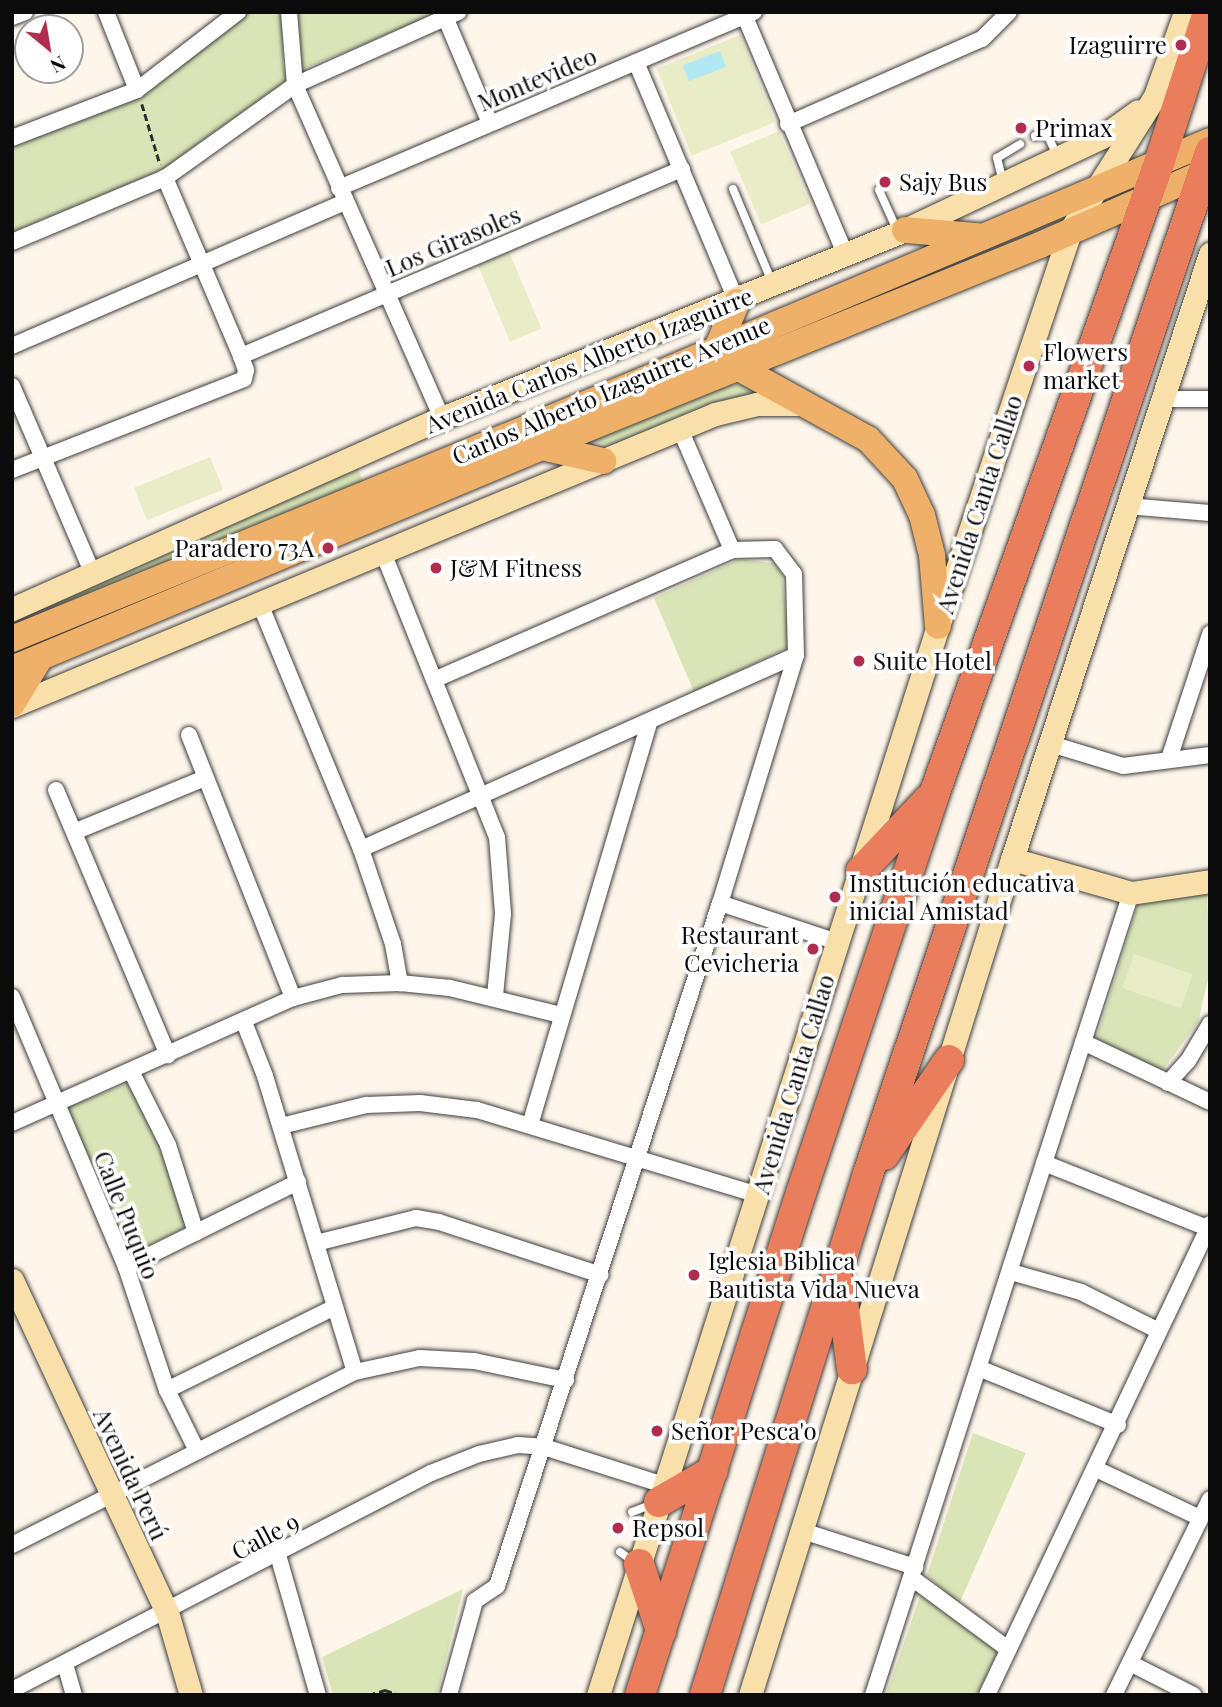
<!DOCTYPE html>
<meta charset="utf-8">
<style>
body{margin:0}
#map{position:relative;width:1222px;height:1707px;overflow:hidden;background:#fef6ea;font-family:"Playfair Display",serif}
div>[style]{position:absolute}
.green>*{inset:0;background:#d9e5b7;transform-origin:0 0}
.pitch>*{inset:0;background:#e8edc8;transform-origin:0 0}
.water>*{inset:0;background:#b2e8f1;transform-origin:0 0}
.path>*{height:2.5px;margin-top:-1.25px;transform-origin:0;background:repeating-linear-gradient(90deg,#2d2d2d 0 7px,transparent 0 10.5px)}
.roads{filter:drop-shadow(0 0 2px #3e3e3e) drop-shadow(0 0 2px #3e3e3e)}
.lane>*{height:8px;margin:-4px;padding:0 4px;transform-origin:4px;border-radius:4px;background:#fff}
.street>*{height:16px;margin:-8px;padding:0 8px;transform-origin:8px;border-radius:8px;background:#fff}
.secondary>*{height:23px;margin:-11.5px;padding:0 11.5px;transform-origin:11.5px;border-radius:11.5px;background:#f9dfa9}
.primary>*{height:26px;margin:-13px;padding:0 13px;transform-origin:13px;border-radius:13px;background:#efb169}
.highway>*{height:30px;margin:-15px;padding:0 15px;transform-origin:15px;border-radius:15px;background:#ea7e5c}
.dots>*{width:19px;height:19px;translate:-50% -50%;box-sizing:border-box;border:4px solid #fff;border-radius:50%}
span{translate:-50% -50%;white-space:nowrap;text-align:center;line-height:1.15;-webkit-text-stroke:7px #fff;paint-order:stroke}
.poi-label{font-size:24px;color:#0b0b0b}
.right{translate:-100% -50%;text-align:right}
.left{translate:0 -50%;text-align:left}
.street-label{font-size:24px;color:#0b0b0b}
.frame{position:absolute;inset:0;border:14px solid #0b0b0b;pointer-events:none}
.north{position:absolute;left:14px;top:14px;width:70px;height:70px;box-sizing:border-box;background:#fff;border:2px solid #9d9d9d;border-radius:50%;rotate:150deg;font-size:19px;font-weight:700;line-height:28px;text-align:center;color:#0b0b0b}
.north::after{content:'';display:block;margin:auto;width:24px;height:32px;background:#b12d50;clip-path:polygon(50% 0,100% 100%,50% 72%,0 100%)}
</style>
<div id="map">
<div class="green">
<i style="clip-path:polygon(245px 12px,283px 12px,283px 65px,288px 84px,172px 166px,12px 232px,12px 147px,130px 101px)"></i>
<i style="clip-path:polygon(297px 12px,434px 12px,435px 15px,300px 70px)"></i>
<i style="clip-path:polygon(751px 384px,751px 399px,612px 446px,583px 439px,706px 385px)"></i>
<i style="left:358px;top:469px;width:13px;height:375px;rotate:67deg"></i>
<i style="clip-path:polygon(740px 559px,773px 563px,782px 574px,789px 647px,694px 692px,654px 598px)"></i>
<i style="clip-path:polygon(1207px 891px,1210px 971px,1198px 1022px,1160px 1074px,1095px 1043px,1139px 901px)"></i>
<i style="clip-path:polygon(135px 1081px,166px 1153px,188px 1226px,128px 1255px,65px 1108px)"></i>
<i style="clip-path:polygon(973px 1433px,1026px 1453px,959px 1604px,927px 1575px)"></i>
<i style="clip-path:polygon(463px 1589px,437px 1695px,333px 1695px,322px 1657px)"></i>
<i style="clip-path:polygon(920px 1596px,998px 1651px,977px 1695px,886px 1695px)"></i>
</div>
<div class="pitch">
<i style="left:740px;top:35px;width:94px;height:90px;rotate:68deg"></i>
<i style="left:779px;top:131px;width:79px;height:53px;rotate:67deg"></i>
<i style="left:509px;top:252px;width:83px;height:34px;rotate:67deg"></i>
<i style="left:210px;top:457px;width:35px;height:82px;rotate:68deg"></i>
<i style="left:1134px;top:954px;width:62px;height:36px;rotate:19deg"></i>
</div>
<div class="water">
<i style="left:720px;top:51px;width:17px;height:40px;rotate:69deg"></i>
</div>
<div class="path">
<i style="left:142px;top:104px;width:63px;rotate:73.3deg"></i>
<i style="left:369px;top:1695px;width:17px;rotate:-17deg"></i>
<i style="left:385px;top:1690px;width:15px;rotate:20deg"></i>
</div>
<div class="roads">
<div class="lane">
<i style="left:1035px;top:136px;width:12px;rotate:-9deg"></i>
<i style="left:1047px;top:134px;width:23px;rotate:65deg"></i>
<i style="left:1003px;top:182px;width:25px;rotate:-104deg"></i>
<i style="left:997px;top:158px;width:27px;rotate:-31deg"></i>
<i style="left:733px;top:189px;width:99px;rotate:67.3deg"></i>
<i style="left:879px;top:190px;width:44px;rotate:65.8deg"></i>
<i style="left:632px;top:1512px;width:26px;rotate:-21deg"></i>
<i style="left:620px;top:1552px;width:16px;rotate:35deg"></i>
</div>
<div class="street">
<i style="left:106px;top:12px;width:84px;rotate:68.3deg"></i>
<i style="left:289px;top:12px;width:73px;rotate:85.3deg"></i>
<i style="left:295px;top:85px;width:364px;rotate:66.2deg"></i>
<i style="left:443px;top:12px;width:121px;rotate:67.1deg"></i>
<i style="left:743px;top:12px;width:265px;rotate:67.1deg"></i>
<i style="left:12px;top:17px;width:14px;rotate:-21deg"></i>
<i style="left:636px;top:62px;width:260px;rotate:67.2deg"></i>
<i style="left:788px;top:124px;width:212px;rotate:-23.7deg"></i>
<i style="left:982px;top:39px;width:38px;rotate:-45deg"></i>
<i style="left:12px;top:138px;width:134px;rotate:-21deg"></i>
<i style="left:137px;top:90px;width:128px;rotate:-37.7deg"></i>
<i style="left:339px;top:188px;width:451px;rotate:-23deg"></i>
<i style="left:12px;top:242px;width:166px;rotate:-22.7deg"></i>
<i style="left:165px;top:178px;width:160px;rotate:-35.6deg"></i>
<i style="left:295px;top:85px;width:179px;rotate:-24.1deg"></i>
<i style="left:12px;top:346px;width:363px;rotate:-23.4deg"></i>
<i style="left:241px;top:356px;width:479px;rotate:-23deg"></i>
<i style="left:12px;top:386px;width:207px;rotate:66.7deg"></i>
<i style="left:1162px;top:399px;width:48px"></i>
<i style="left:680px;top:429px;width:132px;rotate:66.7deg"></i>
<i style="left:12px;top:470px;width:249px;rotate:-21.4deg"></i>
<i style="left:244px;top:379px;width:9px;rotate:-77deg"></i>
<i style="left:246px;top:370px;width:15px;rotate:-110deg"></i>
<i style="left:241px;top:356px;width:194px;rotate:-113.1deg"></i>
<i style="left:1127px;top:506px;width:83px;rotate:4.8deg"></i>
<i style="left:382px;top:550px;width:309px;rotate:68.2deg"></i>
<i style="left:497px;top:837px;width:77px;rotate:85.5deg"></i>
<i style="left:503px;top:914px;width:82px;rotate:95.6deg"></i>
<i style="left:260px;top:604px;width:265px;rotate:67.6deg"></i>
<i style="left:361px;top:849px;width:100px;rotate:71.4deg"></i>
<i style="left:393px;top:944px;width:40px;rotate:80deg"></i>
<i style="left:436px;top:679px;width:323px;rotate:-23.5deg"></i>
<i style="left:732px;top:550px;width:43px;rotate:-1.3deg"></i>
<i style="left:775px;top:549px;width:31px;rotate:53deg"></i>
<i style="left:794px;top:574px;width:81px;rotate:88.6deg"></i>
<i style="left:796px;top:655px;width:259px;rotate:107deg"></i>
<i style="left:720px;top:903px;width:718px;rotate:108.08deg"></i>
<i style="left:497px;top:1586px;width:27px;rotate:146deg"></i>
<i style="left:475px;top:1601px;width:98px;rotate:105.5deg"></i>
<i style="left:189px;top:735px;width:283px;rotate:68.4deg"></i>
<i style="left:1051px;top:744px;width:75px;rotate:17deg"></i>
<i style="left:1123px;top:766px;width:88px;rotate:-7.2deg"></i>
<i style="left:1169px;top:759px;width:132px;rotate:-71.8deg"></i>
<i style="left:56px;top:790px;width:288px;rotate:67.1deg"></i>
<i style="left:74px;top:832px;width:142px;rotate:-22.4deg"></i>
<i style="left:361px;top:849px;width:476px;rotate:-24deg"></i>
<i style="left:720px;top:903px;width:123px;rotate:18.4deg"></i>
<i style="left:12px;top:997px;width:293px;rotate:67.1deg"></i>
<i style="left:126px;top:1267px;width:130px;rotate:71.6deg"></i>
<i style="left:167px;top:1390px;width:68px;rotate:63.8deg"></i>
<i style="left:244px;top:1022px;width:58px;rotate:68.7deg"></i>
<i style="left:265px;top:1076px;width:309px;rotate:73.1deg"></i>
<i style="left:1083px;top:1042px;width:140px;rotate:25.3deg"></i>
<i style="left:131px;top:1071px;width:83px;rotate:63.4deg"></i>
<i style="left:168px;top:1145px;width:92px;rotate:72.3deg"></i>
<i style="left:1168px;top:1083px;width:30px;rotate:-48deg"></i>
<i style="left:1188px;top:1061px;width:43px;rotate:-59.3deg"></i>
<i style="left:12px;top:1123px;width:308px;rotate:-24deg"></i>
<i style="left:293px;top:998px;width:51px;rotate:-14.9deg"></i>
<i style="left:342px;top:985px;width:58px;rotate:-2deg"></i>
<i style="left:400px;top:983px;width:50px;rotate:5.7deg"></i>
<i style="left:450px;top:988px;width:114px;rotate:13.7deg"></i>
<i style="left:530px;top:1125px;width:421px;rotate:-73.5deg"></i>
<i style="left:281px;top:1126px;width:88px;rotate:-13.9deg"></i>
<i style="left:366px;top:1105px;width:54px;rotate:-2.1deg"></i>
<i style="left:420px;top:1103px;width:57px;rotate:7deg"></i>
<i style="left:477px;top:1110px;width:295px;rotate:16.8deg"></i>
<i style="left:1044px;top:1163px;width:179px;rotate:21.7deg"></i>
<i style="left:316px;top:1243px;width:103px;rotate:-14deg"></i>
<i style="left:416px;top:1218px;width:23px;rotate:10deg"></i>
<i style="left:439px;top:1222px;width:170px;rotate:18.1deg"></i>
<i style="left:126px;top:1267px;width:192px;rotate:-26.3deg"></i>
<i style="left:1011px;top:1272px;width:73px;rotate:15.9deg"></i>
<i style="left:1081px;top:1292px;width:87px;rotate:26.6deg"></i>
<i style="left:981px;top:1369px;width:148px;rotate:22.2deg"></i>
<i style="left:167px;top:1390px;width:187px;rotate:-26.3deg"></i>
<i style="left:1096px;top:1469px;width:115px;rotate:25.2deg"></i>
<i style="left:803px;top:1531px;width:118px;rotate:17.8deg"></i>
<i style="left:12px;top:1545px;width:384px;rotate:-26.8deg"></i>
<i style="left:355px;top:1372px;width:66px;rotate:-12.2deg"></i>
<i style="left:420px;top:1358px;width:54px;rotate:3.2deg"></i>
<i style="left:474px;top:1361px;width:94px;rotate:11.7deg"></i>
<i style="left:278px;top:1555px;width:146px;rotate:74.1deg"></i>
<i style="left:912px;top:1578px;width:119px;rotate:36.5deg"></i>
<i style="left:1130px;top:1663px;width:71px;rotate:26.9deg"></i>
<i style="left:65px;top:1664px;width:32px;rotate:74deg"></i>
<i style="left:12px;top:1690px;width:472px;rotate:-27.4deg"></i>
<i style="left:431px;top:1473px;width:52px;rotate:-21.6deg"></i>
<i style="left:479px;top:1454px;width:40px;rotate:-13deg"></i>
<i style="left:518px;top:1445px;width:26px;rotate:4deg"></i>
<i style="left:544px;top:1447px;width:126px;rotate:17.6deg"></i>
<i style="left:873px;top:1695px;width:842px;rotate:-72.17deg"></i>
<i style="left:987px;top:1695px;width:521px;rotate:-64.66deg"></i>
<i style="left:1114px;top:1695px;width:218px;rotate:-63.9deg"></i>
</div>
<div class="secondary">
<i style="left:12px;top:609px;width:471px;rotate:-24deg"></i>
<i style="left:442px;top:418px;width:500px;rotate:-22.1deg"></i>
<i style="left:905px;top:230px;width:218px;rotate:-25.3deg"></i>
<i style="left:1102px;top:137px;width:44px;rotate:-35.8deg"></i>
<i style="left:12px;top:706px;width:761px;rotate:-22.56deg"></i>
<i style="left:715px;top:414px;width:43px;rotate:-13.4deg"></i>
<i style="left:757px;top:404px;width:49px"></i>
<i style="left:1012px;top:859px;width:124px;rotate:15.9deg"></i>
<i style="left:1131px;top:893px;width:80px;rotate:-8.6deg"></i>
<i style="left:12px;top:1280px;width:366px;rotate:65deg"></i>
<i style="left:167px;top:1612px;width:86px;rotate:73.9deg"></i>
<i style="left:598px;top:1695px;width:1122px;rotate:-72.36deg"></i>
<i style="left:938px;top:626px;width:419px;rotate:-71.5deg"></i>
<i style="left:1071px;top:229px;width:157px;rotate:-57.7deg"></i>
<i style="left:1155px;top:96px;width:89px;rotate:-70.3deg"></i>
<i style="left:750px;top:1695px;width:876px;rotate:-72.6deg"></i>
<i style="left:1012px;top:859px;width:637px;rotate:-71.88deg"></i>
</div>
<div class="primary">
<i style="left:905px;top:230px;width:72px;rotate:4.8deg"></i>
<i style="left:718px;top:346px;width:48px;rotate:-66.6deg"></i>
<i style="left:741px;top:369px;width:145px;rotate:28.9deg"></i>
<i style="left:868px;top:439px;width:54px;rotate:47.2deg"></i>
<i style="left:905px;top:479px;width:40px;rotate:65deg"></i>
<i style="left:922px;top:515px;width:41px;rotate:76deg"></i>
<i style="left:932px;top:555px;width:71px;rotate:85.2deg"></i>
<i style="left:542px;top:447px;width:63px;rotate:12.9deg"></i>
<i style="left:12px;top:639px;width:683px;rotate:-22.28deg"></i>
<i style="left:644px;top:380px;width:614px;rotate:-22.89deg"></i>
<i style="left:12px;top:669px;width:575px;rotate:-22.73deg"></i>
<i style="left:542px;top:447px;width:537px;rotate:-22.08deg"></i>
<i style="left:1040px;top:245px;width:186px;rotate:-23.8deg"></i>
<i style="left:12px;top:704px;width:54px;rotate:-58.7deg"></i>
</div>
<div class="highway">
<i style="left:861px;top:871px;width:98px;rotate:-46.7deg"></i>
<i style="left:884px;top:1155px;width:115px;rotate:-55.6deg"></i>
<i style="left:841px;top:1286px;width:84px;rotate:82.5deg"></i>
<i style="left:659px;top:1502px;width:62px;rotate:-29.9deg"></i>
<i style="left:639px;top:1564px;width:71px;rotate:71.8deg"></i>
<i style="left:640px;top:1695px;width:527px;rotate:-72.22deg"></i>
<i style="left:801px;top:1193px;width:423px;rotate:-71.5deg"></i>
<i style="left:935px;top:792px;width:668px;rotate:-70.4deg"></i>
<i style="left:1159px;top:163px;width:159px;rotate:-72deg"></i>
<i style="left:705px;top:1695px;width:546px;rotate:-72.63deg"></i>
<i style="left:868px;top:1174px;width:1078px;rotate:-71.5deg"></i>
</div>
</div>
<div class="dots">
<i style="left:1181px;top:45px;background:#b12d50"></i>
<i style="left:1021px;top:128px;background:#b12d50"></i>
<i style="left:885px;top:182px;background:#b12d50"></i>
<i style="left:1029px;top:366px;background:#b12d50"></i>
<i style="left:328px;top:548px;background:#b12d50"></i>
<i style="left:436px;top:568px;background:#b12d50"></i>
<i style="left:859px;top:661px;background:#b12d50"></i>
<i style="left:835px;top:897px;background:#b12d50"></i>
<i style="left:813px;top:949px;background:#b12d50"></i>
<i style="left:694px;top:1275px;background:#b12d50"></i>
<i style="left:657px;top:1431px;background:#b12d50"></i>
<i style="left:618px;top:1528px;background:#b12d50"></i>
</div>
<div class="poi-label">
<span class="right" style="left:1167px;top:45px">Izaguirre</span>
<span class="left" style="left:1035px;top:128px">Primax</span>
<span class="left" style="left:899px;top:182px">Sajy Bus</span>
<span class="left" style="left:1043px;top:366px">Flowers<br>market</span>
<span class="right" style="left:314px;top:548px">Paradero 73A</span>
<span class="left" style="left:450px;top:568px">J&amp;M Fitness</span>
<span class="left" style="left:873px;top:661px">Suite Hotel</span>
<span class="left" style="left:849px;top:897px">Institución educativa<br>inicial Amistad</span>
<span class="right" style="left:799px;top:949px">Restaurant<br>Cevicheria</span>
<span class="left" style="left:708px;top:1275px">Iglesia Biblica<br>Bautista Vida Nueva</span>
<span class="left" style="left:671px;top:1431px">Señor Pesca'o</span>
<span class="left" style="left:632px;top:1528px">Repsol</span>
</div>
<div class="street-label">
<span style="left:537px;top:79px;rotate:-23deg">Montevideo</span>
<span style="left:453px;top:241px;rotate:-23deg">Los Girasoles</span>
<span style="left:589px;top:360px;rotate:-22deg">Avenida Carlos Alberto Izaguirre</span>
<span style="left:611px;top:390px;rotate:-23deg">Carlos Alberto Izaguirre Avenue</span>
<span style="left:979px;top:504px;rotate:-72deg">Avenida Canta Callao</span>
<span style="left:793px;top:1084px;rotate:-73deg">Avenida Canta Callao</span>
<span style="left:127px;top:1215px;rotate:68deg">Calle Puquio</span>
<span style="left:131px;top:1474px;rotate:65deg">Avenida Perú</span>
<span style="left:265px;top:1536px;rotate:-28deg">Calle 9</span>
</div>
<div class="frame"></div>
<div class="north">N</div>
</div>
